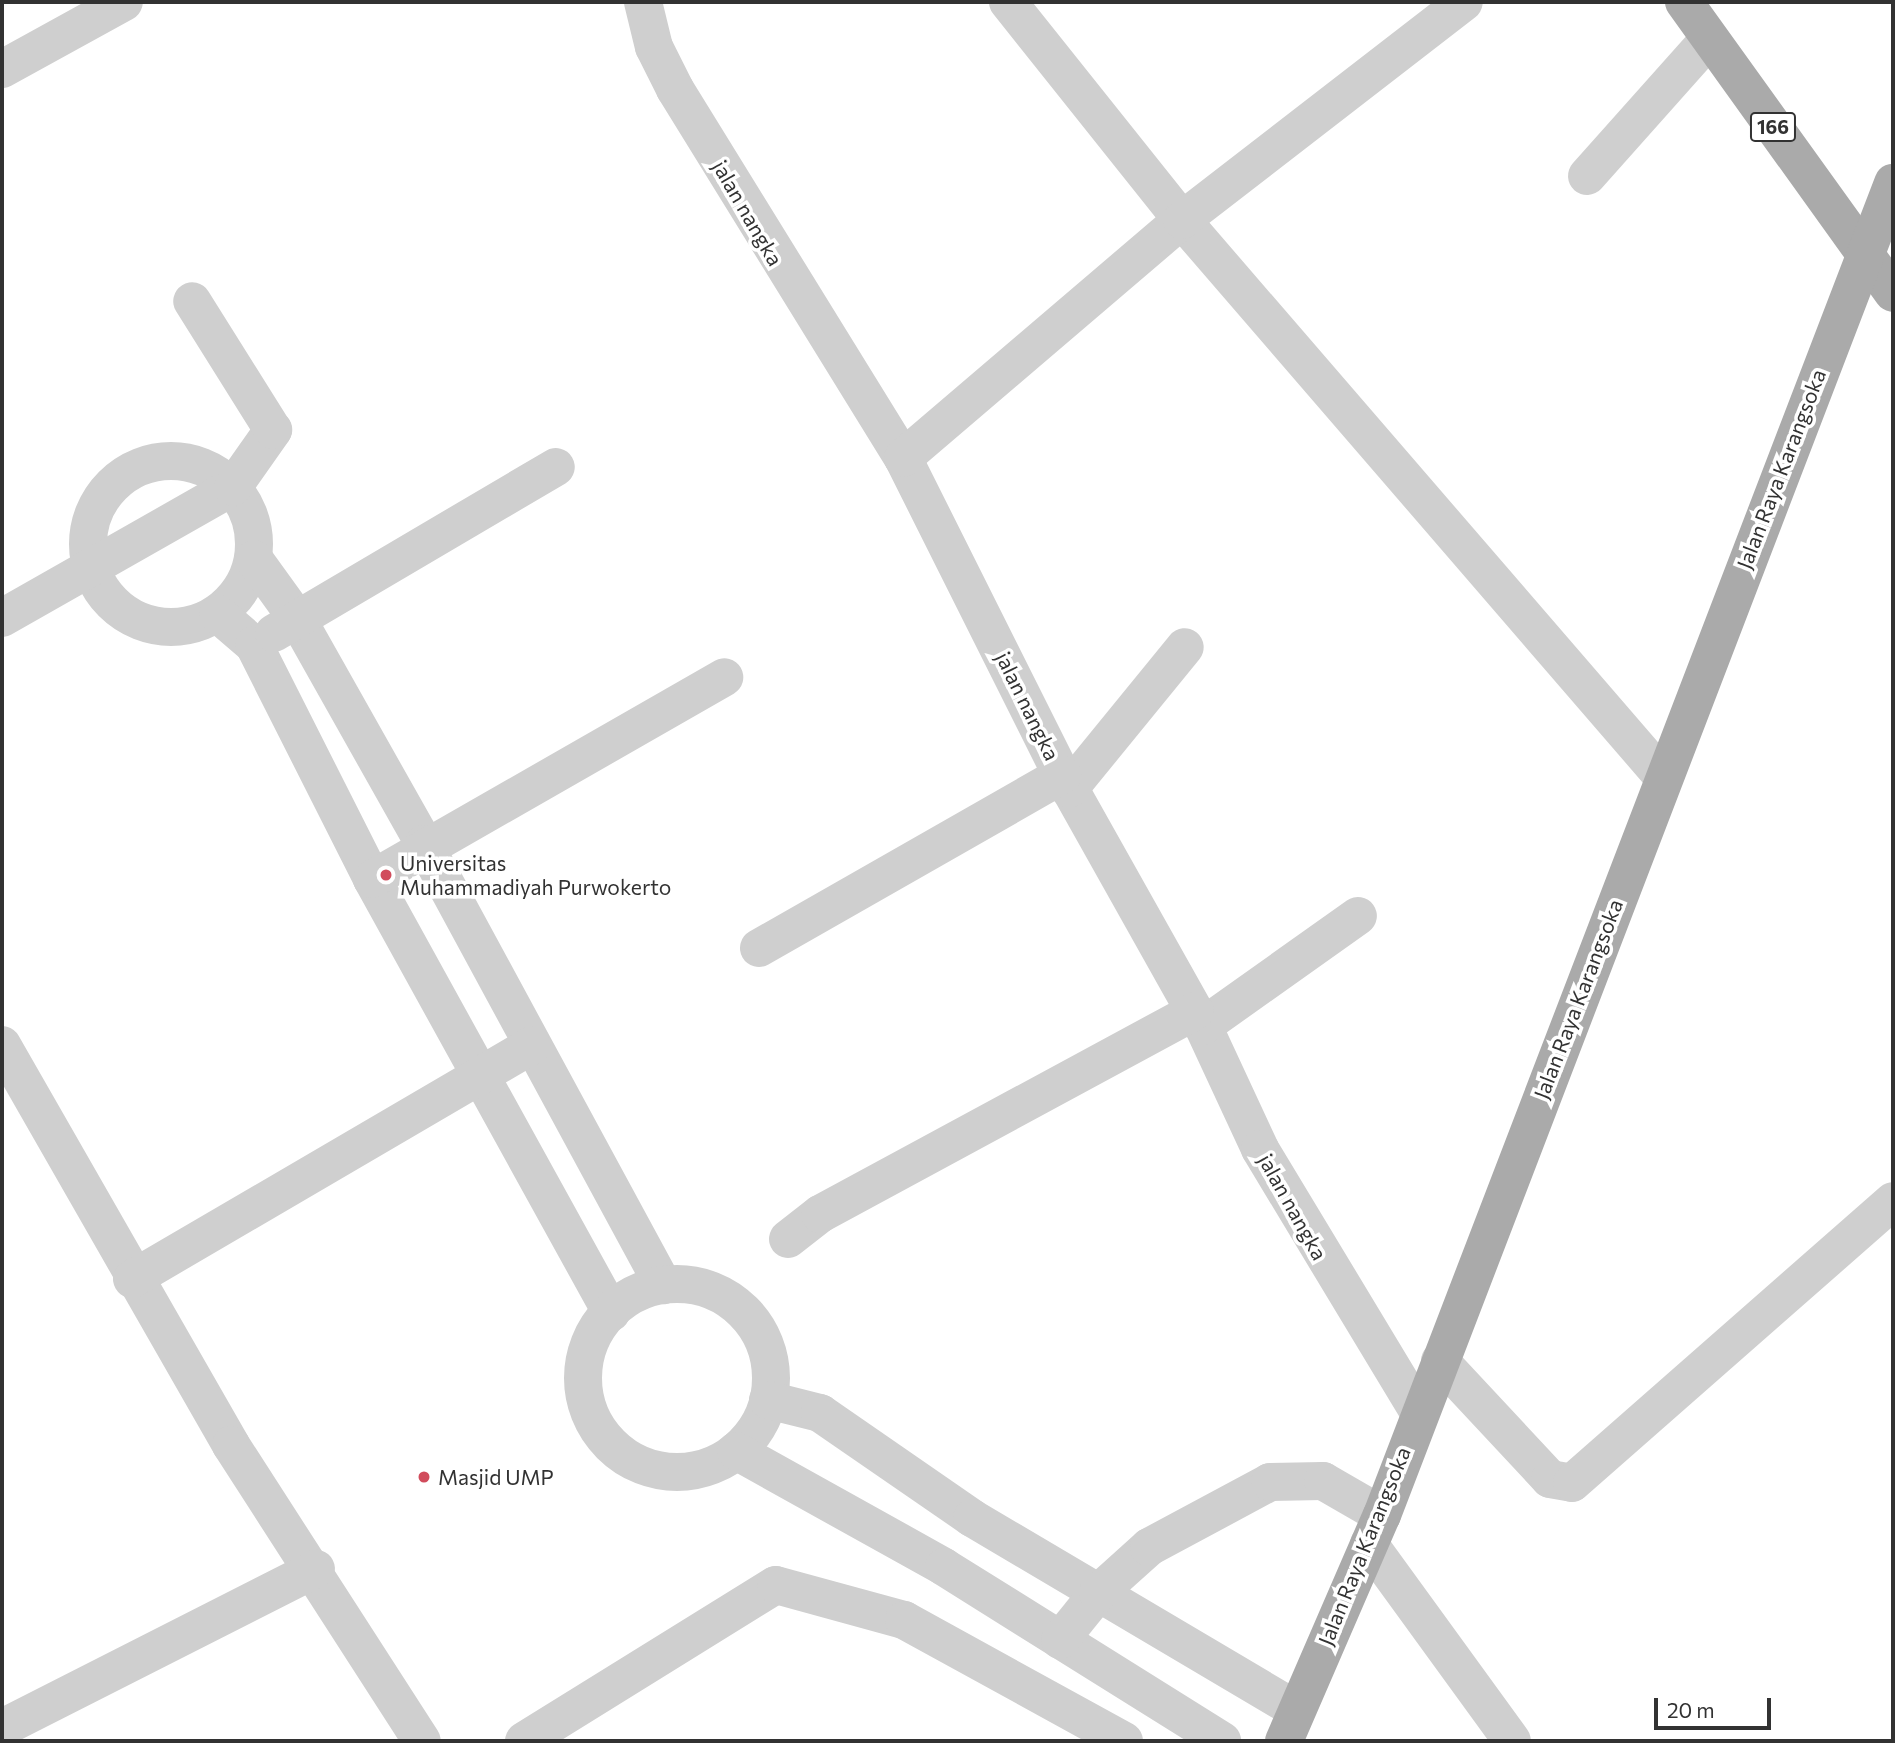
<!DOCTYPE html>
<style>
body{margin:0}
#map{position:relative;width:1895px;height:1743px;overflow:hidden;background:#fff;font-family:Commissioner,sans-serif}
div>[style]{position:absolute}
.minor>*{height:38px;margin:-19px;padding:0 19px;transform-origin:19px;border-radius:19px;background:#cfcfcf}
.minor>.ring{margin:-19px;padding:0;box-sizing:content-box;background:none;border:38px solid #cfcfcf;border-radius:50%}
.major>*{height:38px;margin:-19px;padding:0 19px;transform-origin:19px;border-radius:19px;background:#aaa}
.dots>*{width:19px;height:19px;translate:-50% -50%;box-sizing:border-box;border:4px solid #fff;border-radius:50%}
span{translate:-50% -50%;white-space:nowrap;text-align:center;line-height:1.15;-webkit-text-stroke:7px #fff;paint-order:stroke}
.shield-label span{padding:2px 5px;background:#fff;border:2px solid;border-radius:5px;-webkit-text-stroke-width:0}
.shield-label{font-size:19px;color:#323232;font-weight:700}
.street-label{font-size:21px;color:#323232}
.poi-label{font-size:21px;color:#323232}
.left{translate:0 -50%;text-align:left}
.frame{position:absolute;inset:0;border:4px solid #323232;pointer-events:none}
.scale{position:absolute;left:1654px;top:1698px;width:117px;height:32px;box-sizing:border-box;border:4px solid #323232;border-top:0;padding-left:9px;font-size:21px;line-height:24px;white-space:nowrap;color:#323232;-webkit-text-stroke:5px #fff;paint-order:stroke}
</style>
<div id="map">
<div class="minor">
<i style="left:643px;top:2px;width:46px;rotate:76.3deg"></i>
<i style="left:654px;top:47px;width:47px;rotate:63.4deg"></i>
<i style="left:675px;top:89px;width:434px;rotate:58.3deg"></i>
<i style="left:903px;top:458px;width:355px;rotate:63.4deg"></i>
<i style="left:1062px;top:775px;width:288px;rotate:60.7deg"></i>
<i style="left:1203px;top:1026px;width:136px;rotate:65.1deg"></i>
<i style="left:1260px;top:1149px;width:304px;rotate:58.9deg"></i>
<i style="left:1008px;top:2px;width:279px;rotate:51.4deg"></i>
<i style="left:1182px;top:220px;width:736px;rotate:49.19deg"></i>
<i style="left:2px;top:69px;width:139px;rotate:-28.8deg"></i>
<i style="left:1587px;top:176px;width:183px;rotate:-48.3deg"></i>
<i style="left:903px;top:458px;width:367px;rotate:-40.5deg"></i>
<i style="left:1182px;top:220px;width:356px;rotate:-37.7deg"></i>
<i class="ring" style="left:88px;top:461px;width:128px;height:128px"></i>
<i style="left:254px;top:559px;width:75px;rotate:54.2deg"></i>
<i style="left:298px;top:620px;width:257px;rotate:60.6deg"></i>
<i style="left:424px;top:844px;width:502px;rotate:61.54deg"></i>
<i style="left:218px;top:614px;width:48px;rotate:40.7deg"></i>
<i style="left:254px;top:645px;width:262px;rotate:63.2deg"></i>
<i style="left:372px;top:879px;width:495px;rotate:61.1deg"></i>
<i style="left:2px;top:618px;width:266px;rotate:-29.6deg"></i>
<i style="left:233px;top:487px;width:70px;rotate:-54.9deg"></i>
<i style="left:273px;top:430px;width:152px;rotate:-122.1deg"></i>
<i style="left:274px;top:633px;width:327px;rotate:-30.5deg"></i>
<i style="left:1069px;top:789px;width:183px;rotate:-50.8deg"></i>
<i style="left:372px;top:879px;width:406px;rotate:-29.8deg"></i>
<i style="left:759px;top:948px;width:349px;rotate:-29.7deg"></i>
<i style="left:1203px;top:1026px;width:190px;rotate:-35.4deg"></i>
<i style="left:2px;top:1045px;width:461px;rotate:60.2deg"></i>
<i style="left:231px;top:1445px;width:352px;rotate:57.2deg"></i>
<i style="left:788px;top:1239px;width:41px;rotate:-38deg"></i>
<i style="left:820px;top:1214px;width:426px;rotate:-28.4deg"></i>
<i style="left:132px;top:1279px;width:463px;rotate:-30.3deg"></i>
<i class="ring" style="left:583px;top:1284px;width:150px;height:150px"></i>
<i style="left:1440px;top:1361px;width:161px;rotate:47deg"></i>
<i style="left:1550px;top:1479px;width:22px;rotate:10deg"></i>
<i style="left:1572px;top:1483px;width:427px;rotate:-41.3deg"></i>
<i style="left:768px;top:1400px;width:54px;rotate:14deg"></i>
<i style="left:820px;top:1413px;width:185px;rotate:34.6deg"></i>
<i style="left:972px;top:1518px;width:377px;rotate:30.6deg"></i>
<i style="left:736px;top:1451px;width:238px;rotate:29.1deg"></i>
<i style="left:944px;top:1567px;width:328px;rotate:32deg"></i>
<i style="left:1369px;top:1544px;width:243px;rotate:54deg"></i>
<i style="left:1060px;top:1640px;width:60px;rotate:-51deg"></i>
<i style="left:1098px;top:1593px;width:69px;rotate:-42deg"></i>
<i style="left:1149px;top:1547px;width:137px;rotate:-28.2deg"></i>
<i style="left:1270px;top:1482px;width:53px;rotate:-1.1deg"></i>
<i style="left:1323px;top:1481px;width:68px;rotate:30deg"></i>
<i style="left:2px;top:1728px;width:352px;rotate:-26.9deg"></i>
<i style="left:524px;top:1741px;width:296px;rotate:-31.8deg"></i>
<i style="left:776px;top:1585px;width:133px;rotate:15.3deg"></i>
<i style="left:904px;top:1620px;width:251px;rotate:28.8deg"></i>
</div>
<div class="major">
<i style="left:1684px;top:2px;width:358px;rotate:54.3deg"></i>
<i style="left:1284px;top:1741px;width:246px;rotate:-66.6deg"></i>
<i style="left:1382px;top:1515px;width:1427px;rotate:-69.01deg"></i>
</div>
<div class="dots">
<i style="left:386px;top:875px;background:#d14c5c"></i>
<i style="left:424px;top:1477px;background:#d14c5c"></i>
</div>
<div class="shield-label">
<span style="left:1773px;top:127px">166</span>
</div>
<div class="street-label">
<span style="left:748px;top:213px;rotate:60deg">jalan nangka</span>
<span style="left:1781px;top:469px;rotate:-69deg">Jalan Raya Karangsoka</span>
<span style="left:1028px;top:706px;rotate:64deg">jalan nangka</span>
<span style="left:1578px;top:999px;rotate:-69deg">Jalan Raya Karangsoka</span>
<span style="left:1293px;top:1207px;rotate:61deg">jalan nangka</span>
<span style="left:1364px;top:1546px;rotate:-68deg">Jalan Raya Karangsoka</span>
</div>
<div class="poi-label">
<span class="left" style="left:400px;top:875px">Universitas<br>Muhammadiyah Purwokerto</span>
<span class="left" style="left:438px;top:1477px">Masjid UMP</span>
</div>
<div class="frame"></div>
<div class="scale">20 m</div>
</div>
